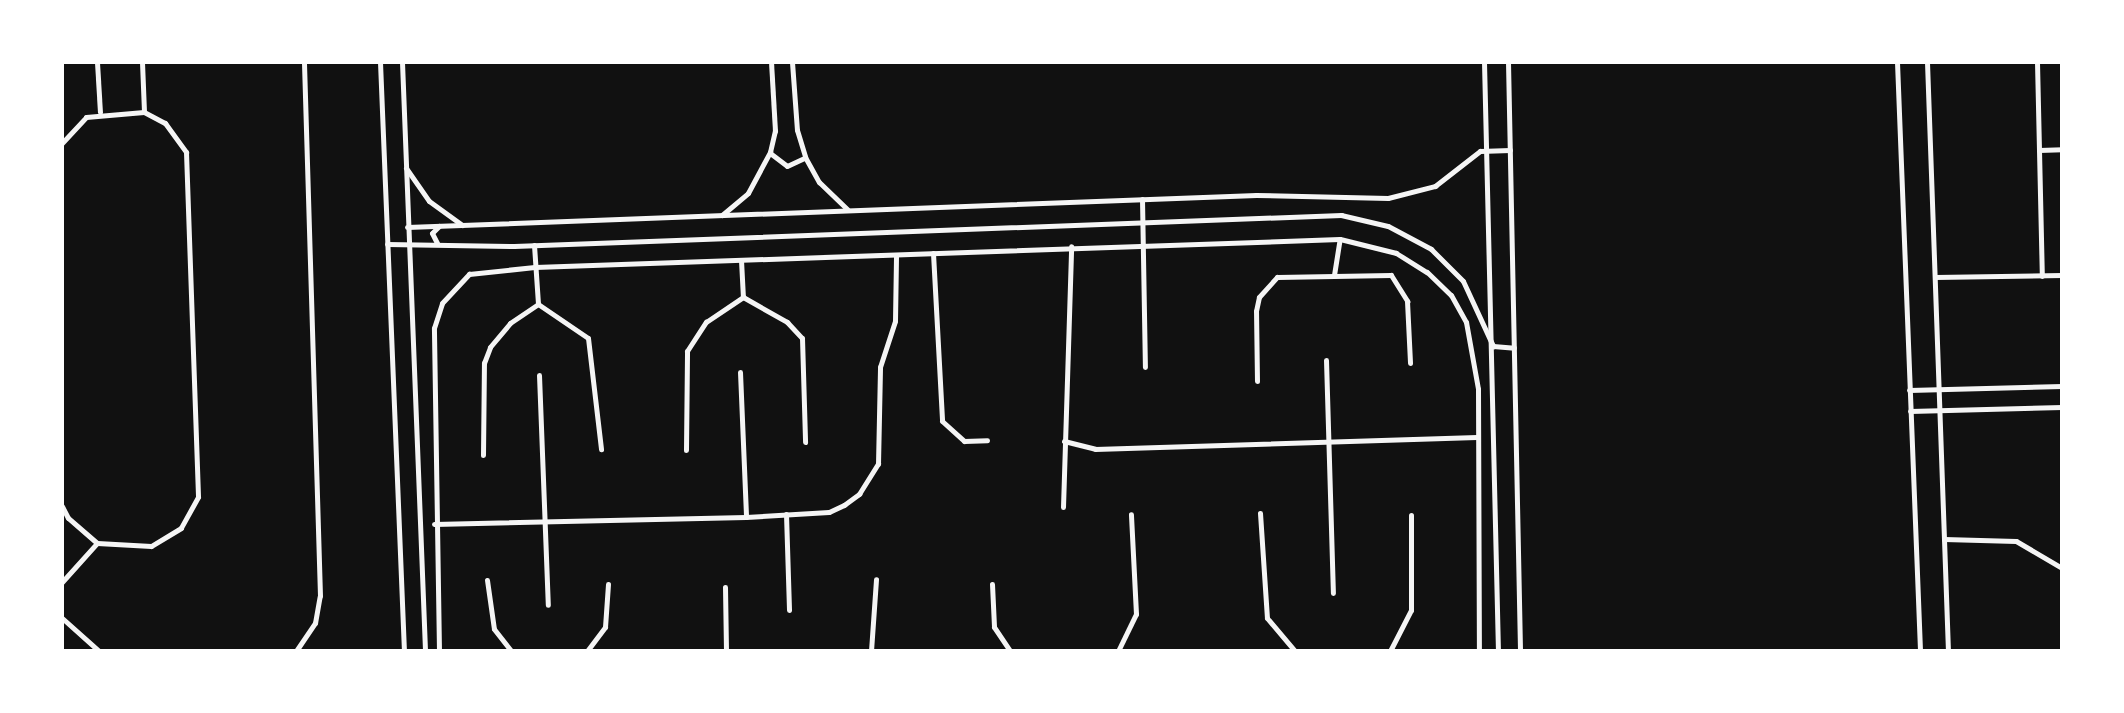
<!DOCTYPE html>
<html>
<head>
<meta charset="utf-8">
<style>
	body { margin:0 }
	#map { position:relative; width:2124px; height:713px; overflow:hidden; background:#111; font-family:"IBM Plex Sans",sans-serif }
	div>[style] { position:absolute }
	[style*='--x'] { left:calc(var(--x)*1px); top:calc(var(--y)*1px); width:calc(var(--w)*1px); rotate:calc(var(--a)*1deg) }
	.minor>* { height:5px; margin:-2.5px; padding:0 2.5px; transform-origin:2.5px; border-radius:2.5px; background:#f5f5f5 }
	span { translate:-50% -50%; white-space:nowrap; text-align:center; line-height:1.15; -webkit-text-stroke:8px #fff; paint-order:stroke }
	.frame { position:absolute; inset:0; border:64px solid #fff; pointer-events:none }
</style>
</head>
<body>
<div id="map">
	<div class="minor">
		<div style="--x:97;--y:62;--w:50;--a:86.6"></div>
		<div style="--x:142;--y:62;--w:50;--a:87.7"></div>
		<div style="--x:380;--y:62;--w:589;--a:87.67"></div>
		<div style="--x:402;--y:62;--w:589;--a:87.76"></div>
		<div style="--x:792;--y:62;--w:68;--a:85.8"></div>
		<div style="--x:797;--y:130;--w:28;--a:73"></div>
		<div style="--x:805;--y:157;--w:29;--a:61"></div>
		<div style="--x:819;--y:182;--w:40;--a:44"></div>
		<div style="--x:1484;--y:62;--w:589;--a:88.64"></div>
		<div style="--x:1508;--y:62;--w:589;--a:88.83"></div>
		<div style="--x:1897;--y:62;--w:589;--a:87.76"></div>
		<div style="--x:1927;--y:62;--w:589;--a:87.96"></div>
		<div style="--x:2037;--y:62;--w:214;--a:88.7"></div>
		<div style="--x:62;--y:143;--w:35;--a:-47"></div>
		<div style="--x:86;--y:117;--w:58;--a:-4.9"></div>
		<div style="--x:144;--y:112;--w:24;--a:28"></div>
		<div style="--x:165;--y:123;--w:36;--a:54"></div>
		<div style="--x:186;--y:152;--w:345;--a:88"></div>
		<div style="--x:198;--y:497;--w:35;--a:119"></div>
		<div style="--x:181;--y:528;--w:35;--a:149"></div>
		<div style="--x:151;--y:546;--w:54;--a:-176.8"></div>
		<div style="--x:97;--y:543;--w:38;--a:-139"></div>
		<div style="--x:68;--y:518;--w:13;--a:-117"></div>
		<div style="--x:2039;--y:150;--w:23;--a:-2"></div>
		<div style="--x:770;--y:153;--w:21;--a:37"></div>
		<div style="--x:787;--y:166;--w:19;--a:-25"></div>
		<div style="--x:406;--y:168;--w:40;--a:55.1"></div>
		<div style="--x:429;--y:201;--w:41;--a:36"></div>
		<div style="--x:1142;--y:199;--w:168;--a:89"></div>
		<div style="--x:722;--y:215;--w:34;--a:-40"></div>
		<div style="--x:748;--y:193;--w:47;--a:-61.8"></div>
		<div style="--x:770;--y:152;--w:22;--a:-77"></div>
		<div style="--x:775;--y:131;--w:69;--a:-93.3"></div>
		<div style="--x:407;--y:227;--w:850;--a:-2.16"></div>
		<div style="--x:1256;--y:195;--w:132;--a:1.3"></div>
		<div style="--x:1388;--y:198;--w:49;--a:-14.3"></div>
		<div style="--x:1435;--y:186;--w:57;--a:-37.9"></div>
		<div style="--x:1480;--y:151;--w:30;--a:-2"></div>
		<div style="--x:437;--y:243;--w:11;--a:-117"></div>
		<div style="--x:432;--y:233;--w:10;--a:-45"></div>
		<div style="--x:387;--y:244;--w:127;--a:0.9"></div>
		<div style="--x:514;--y:246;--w:828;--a:-2.15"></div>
		<div style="--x:1341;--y:215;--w:48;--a:13.2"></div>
		<div style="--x:1388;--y:226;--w:49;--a:28.1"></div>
		<div style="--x:1431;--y:249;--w:45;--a:45"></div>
		<div style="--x:1463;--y:281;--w:72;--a:65.2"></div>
		<div style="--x:1493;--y:346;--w:21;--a:5"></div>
		<div style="--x:534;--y:245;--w:59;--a:86.1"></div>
		<div style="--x:933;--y:253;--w:168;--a:86.9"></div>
		<div style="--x:942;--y:421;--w:30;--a:42"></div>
		<div style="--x:964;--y:441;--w:23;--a:-2"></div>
		<div style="--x:741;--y:260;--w:37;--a:87"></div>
		<div style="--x:1334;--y:275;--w:36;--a:-81"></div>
		<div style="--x:1935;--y:277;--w:127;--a:-0.9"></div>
		<div style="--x:1326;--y:360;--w:233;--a:88.3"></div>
		<div style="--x:740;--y:372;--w:145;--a:87.6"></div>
		<div style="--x:539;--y:375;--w:230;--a:87.8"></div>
		<div style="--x:1257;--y:381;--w:70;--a:-90.8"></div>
		<div style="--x:1256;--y:311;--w:14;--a:-78"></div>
		<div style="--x:1259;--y:297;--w:27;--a:-48"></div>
		<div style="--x:1277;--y:277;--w:114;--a:-1"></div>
		<div style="--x:1391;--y:275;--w:31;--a:58"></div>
		<div style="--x:1407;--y:301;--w:62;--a:87.2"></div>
		<div style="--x:1909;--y:390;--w:153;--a:-1.5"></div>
		<div style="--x:1910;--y:411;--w:152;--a:-1.5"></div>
		<div style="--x:1064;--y:441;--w:32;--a:14"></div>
		<div style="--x:1095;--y:449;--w:382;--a:-1.8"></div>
		<div style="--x:686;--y:450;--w:99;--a:-89.4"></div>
		<div style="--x:687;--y:351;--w:35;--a:-57"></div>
		<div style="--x:706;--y:322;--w:45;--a:-34"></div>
		<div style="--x:743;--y:297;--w:51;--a:29.6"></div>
		<div style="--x:787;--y:322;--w:22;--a:47"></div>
		<div style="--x:802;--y:338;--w:104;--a:88.3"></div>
		<div style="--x:483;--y:455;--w:92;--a:-89.4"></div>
		<div style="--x:484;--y:363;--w:17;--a:-69"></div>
		<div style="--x:490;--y:347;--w:31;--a:-50"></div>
		<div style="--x:510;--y:323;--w:34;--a:-34"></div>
		<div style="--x:538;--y:304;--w:60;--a:34.2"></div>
		<div style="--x:588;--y:338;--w:112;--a:83.3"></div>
		<div style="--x:1063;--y:507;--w:261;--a:-88.2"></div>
		<div style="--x:1260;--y:513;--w:105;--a:86.2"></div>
		<div style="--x:1267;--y:618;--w:43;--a:49.7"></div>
		<div style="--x:786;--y:514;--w:96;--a:88.2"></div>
		<div style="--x:434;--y:524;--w:312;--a:-1.3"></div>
		<div style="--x:746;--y:517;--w:83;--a:-3.4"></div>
		<div style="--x:829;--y:512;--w:17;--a:-25"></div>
		<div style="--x:844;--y:505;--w:19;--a:-36"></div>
		<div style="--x:859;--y:494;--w:36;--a:-58"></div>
		<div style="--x:878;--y:464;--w:97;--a:-88.8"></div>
		<div style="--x:880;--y:367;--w:48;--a:-71.9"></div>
		<div style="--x:895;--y:321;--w:66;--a:-89.1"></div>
		<div style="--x:1944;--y:539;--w:72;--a:1.6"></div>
		<div style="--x:2016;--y:541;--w:53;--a:30.4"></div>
		<div style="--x:487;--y:580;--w:49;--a:81.9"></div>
		<div style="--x:494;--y:629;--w:28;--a:52"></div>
		<div style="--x:62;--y:582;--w:52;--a:-48.1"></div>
		<div style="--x:992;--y:584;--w:43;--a:87.3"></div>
		<div style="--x:994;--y:627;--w:29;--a:56"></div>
		<div style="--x:725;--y:587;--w:64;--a:89.1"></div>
		<div style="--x:62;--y:618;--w:50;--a:41.7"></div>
		<div style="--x:296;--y:651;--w:34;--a:-56"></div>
		<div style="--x:315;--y:623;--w:27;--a:-80"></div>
		<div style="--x:320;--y:596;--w:534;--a:-91.72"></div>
		<div style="--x:439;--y:651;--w:323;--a:-90.9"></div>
		<div style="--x:434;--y:328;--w:26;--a:-72"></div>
		<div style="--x:442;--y:303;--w:40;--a:-47"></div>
		<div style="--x:469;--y:274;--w:66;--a:-6.1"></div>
		<div style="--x:535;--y:267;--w:805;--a:-1.99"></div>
		<div style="--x:1340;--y:239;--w:58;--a:14"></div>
		<div style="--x:1396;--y:253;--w:36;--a:32"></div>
		<div style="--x:1427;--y:272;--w:33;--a:44"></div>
		<div style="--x:1451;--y:295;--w:31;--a:61"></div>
		<div style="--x:1466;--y:322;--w:68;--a:79.8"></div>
		<div style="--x:1478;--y:389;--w:262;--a:89.8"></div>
		<div style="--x:587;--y:651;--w:30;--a:-53"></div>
		<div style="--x:605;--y:627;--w:43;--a:-86"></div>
		<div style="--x:871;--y:651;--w:72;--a:-86"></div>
		<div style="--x:1118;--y:651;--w:41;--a:-64.1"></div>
		<div style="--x:1136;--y:614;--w:100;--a:-92.9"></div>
		<div style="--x:1390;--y:651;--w:46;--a:-62.9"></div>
		<div style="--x:1411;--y:610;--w:95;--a:-90"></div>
	</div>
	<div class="frame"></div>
</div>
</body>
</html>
